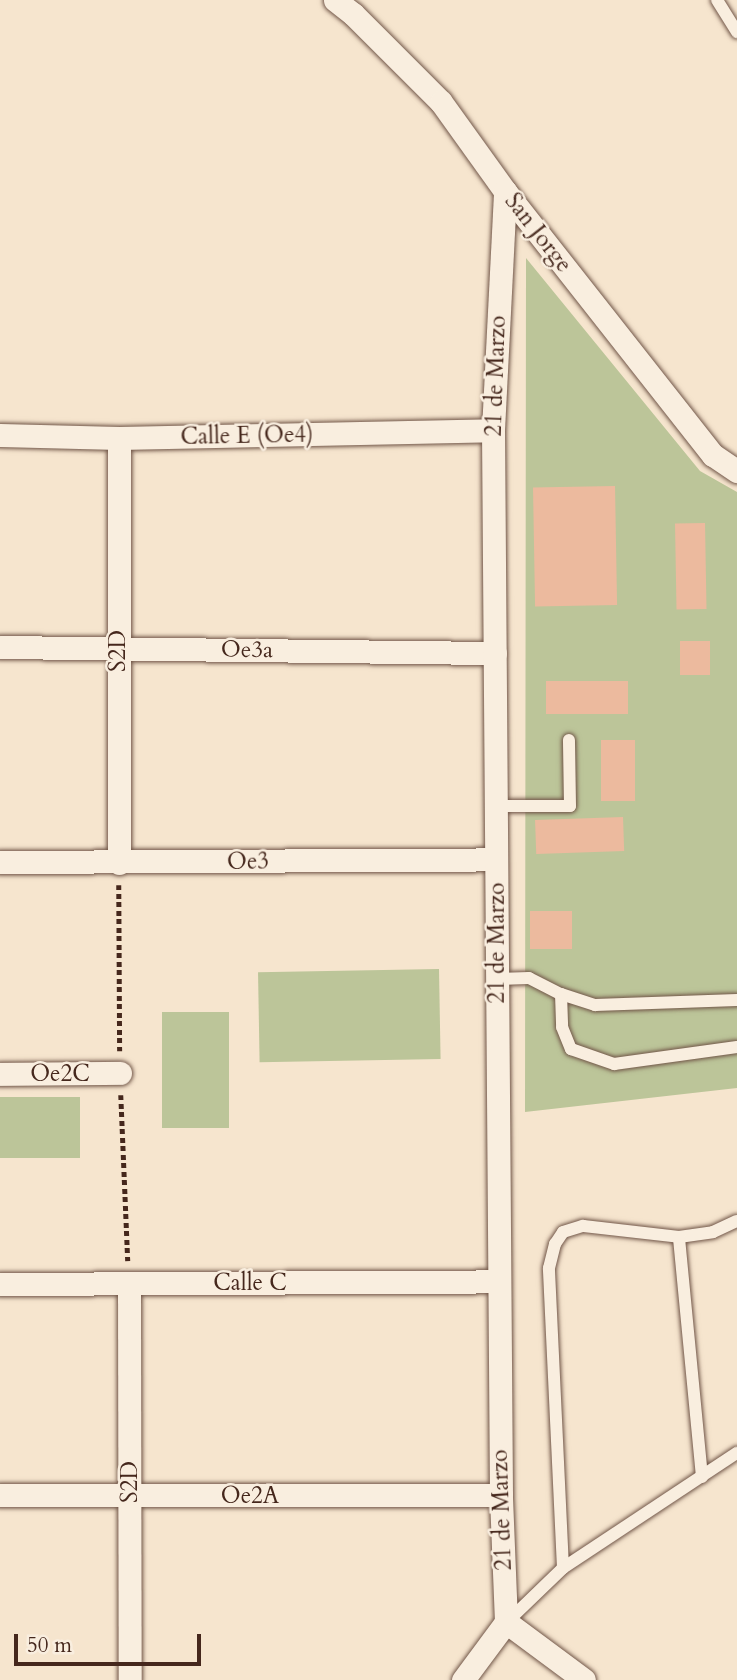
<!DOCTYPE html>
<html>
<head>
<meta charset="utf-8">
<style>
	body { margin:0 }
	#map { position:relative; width:737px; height:1680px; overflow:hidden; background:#f6e5ce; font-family:Cardo,serif }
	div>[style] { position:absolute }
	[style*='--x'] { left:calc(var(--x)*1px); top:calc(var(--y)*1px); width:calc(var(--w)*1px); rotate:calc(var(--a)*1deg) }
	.green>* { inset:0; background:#bcc599; transform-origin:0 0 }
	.building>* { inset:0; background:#ecba9e; transform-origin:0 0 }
	.path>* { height:4.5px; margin-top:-2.25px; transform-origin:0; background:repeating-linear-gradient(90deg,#45271c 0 5px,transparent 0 8.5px) }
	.roads { filter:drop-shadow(0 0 2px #715648) drop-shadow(0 0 2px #715648) }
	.lane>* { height:12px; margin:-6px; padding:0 6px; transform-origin:6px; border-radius:6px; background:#f9eedf }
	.street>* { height:23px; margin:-11.5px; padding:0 11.5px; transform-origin:11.5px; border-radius:11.5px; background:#f9eedf }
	span { translate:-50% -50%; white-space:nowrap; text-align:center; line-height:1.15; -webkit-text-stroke:5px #f9eedf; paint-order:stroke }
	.street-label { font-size:23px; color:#45271c }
	.scale { position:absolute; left:14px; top:1634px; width:187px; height:32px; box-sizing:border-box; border:4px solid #45271c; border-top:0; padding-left:9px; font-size:21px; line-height:24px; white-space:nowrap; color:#45271c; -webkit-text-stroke:5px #f9eedf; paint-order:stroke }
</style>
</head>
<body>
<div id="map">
	<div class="green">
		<div style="clip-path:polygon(526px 258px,700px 471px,737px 492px,737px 1088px,525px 1112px)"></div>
		<div style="left:439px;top:969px;width:90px;height:181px;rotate:89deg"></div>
		<div style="left:229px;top:1012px;width:116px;height:67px;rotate:90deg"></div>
		<div style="left:0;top:1097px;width:80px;height:61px"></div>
	</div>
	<div class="building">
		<div style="left:615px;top:486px;width:119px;height:82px;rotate:89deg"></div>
		<div style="left:705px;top:523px;width:86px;height:30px;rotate:89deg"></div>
		<div style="left:710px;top:641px;width:34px;height:30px;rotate:90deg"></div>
		<div style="left:628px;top:681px;width:33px;height:82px;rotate:90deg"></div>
		<div style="left:601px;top:740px;width:34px;height:61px"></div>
		<div style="left:623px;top:817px;width:34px;height:88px;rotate:88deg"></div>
		<div style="left:572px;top:911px;width:38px;height:42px;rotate:90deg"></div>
	</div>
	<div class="path">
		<div style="--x:119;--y:885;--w:166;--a:89.7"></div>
		<div style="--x:121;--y:1095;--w:166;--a:87.6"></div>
	</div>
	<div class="roads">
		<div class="lane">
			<div style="--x:717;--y:0;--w:38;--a:58"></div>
			<div style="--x:496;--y:806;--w:74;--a:0"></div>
			<div style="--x:570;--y:806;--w:66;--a:-90.9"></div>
			<div style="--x:497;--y:979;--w:32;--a:-2"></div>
			<div style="--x:529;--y:978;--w:36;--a:27"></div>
			<div style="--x:561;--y:994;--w:36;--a:18"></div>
			<div style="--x:595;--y:1005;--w:142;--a:-2"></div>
			<div style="--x:561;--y:994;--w:33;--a:88"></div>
			<div style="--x:562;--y:1027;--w:24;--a:68"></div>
			<div style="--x:571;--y:1049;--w:46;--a:19.2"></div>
			<div style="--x:614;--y:1064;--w:124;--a:-7.9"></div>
			<div style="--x:702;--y:1477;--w:241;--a:-95.5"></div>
			<div style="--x:679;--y:1237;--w:34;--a:-8"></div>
			<div style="--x:713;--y:1232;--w:26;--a:-25"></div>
			<div style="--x:563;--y:1568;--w:300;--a:-92.7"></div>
			<div style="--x:549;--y:1268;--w:25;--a:-76"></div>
			<div style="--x:555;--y:1244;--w:14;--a:-56"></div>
			<div style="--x:563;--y:1232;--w:21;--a:-17"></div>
			<div style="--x:583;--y:1226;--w:97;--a:6.5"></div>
			<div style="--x:507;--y:1622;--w:78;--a:-44"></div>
			<div style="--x:563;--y:1568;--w:209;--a:-33.5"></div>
		</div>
		<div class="street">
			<div style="--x:335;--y:0;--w:23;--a:38"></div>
			<div style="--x:353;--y:14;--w:124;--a:45"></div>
			<div style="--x:441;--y:102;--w:110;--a:54.3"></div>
			<div style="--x:505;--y:191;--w:336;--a:51.8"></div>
			<div style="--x:713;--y:455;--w:29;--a:34"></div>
			<div style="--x:0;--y:435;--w:119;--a:1.4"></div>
			<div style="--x:119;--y:438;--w:374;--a:-1.2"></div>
			<div style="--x:119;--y:438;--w:425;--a:90"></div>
			<div style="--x:0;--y:647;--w:495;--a:0.7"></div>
			<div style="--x:0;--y:862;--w:496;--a:-0.3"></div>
			<div style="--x:0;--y:1074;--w:120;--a:-0.5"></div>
			<div style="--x:129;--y:1283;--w:397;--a:89.9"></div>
			<div style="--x:0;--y:1284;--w:499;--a:-0.3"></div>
			<div style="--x:0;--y:1495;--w:501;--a:0"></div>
			<div style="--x:506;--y:1622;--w:97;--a:36.6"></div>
			<div style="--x:463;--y:1680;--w:72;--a:-53.4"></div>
			<div style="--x:506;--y:1622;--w:127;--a:-92.3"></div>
			<div style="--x:501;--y:1495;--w:1065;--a:-90.43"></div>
			<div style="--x:493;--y:430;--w:239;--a:-87.1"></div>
		</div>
	</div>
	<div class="street-label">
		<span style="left:538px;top:233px;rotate:52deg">San Jorge</span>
		<span style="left:496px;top:376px;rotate:-88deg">21 de Marzo</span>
		<span style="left:247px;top:436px;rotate:-1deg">Calle E (Oe4)</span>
		<span style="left:247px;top:650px;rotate:1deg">Oe3a</span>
		<span style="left:118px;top:651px;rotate:-90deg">S2D</span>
		<span style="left:248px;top:862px;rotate:-1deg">Oe3</span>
		<span style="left:497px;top:943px;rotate:-90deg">21 de Marzo</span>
		<span style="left:60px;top:1074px">Oe2C</span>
		<span style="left:250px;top:1283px">Calle C</span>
		<span style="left:130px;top:1482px;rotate:-90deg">S2D</span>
		<span style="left:250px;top:1496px">Oe2A</span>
		<span style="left:502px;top:1510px;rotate:-92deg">21 de Marzo</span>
	</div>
	<div class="scale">50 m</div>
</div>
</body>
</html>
